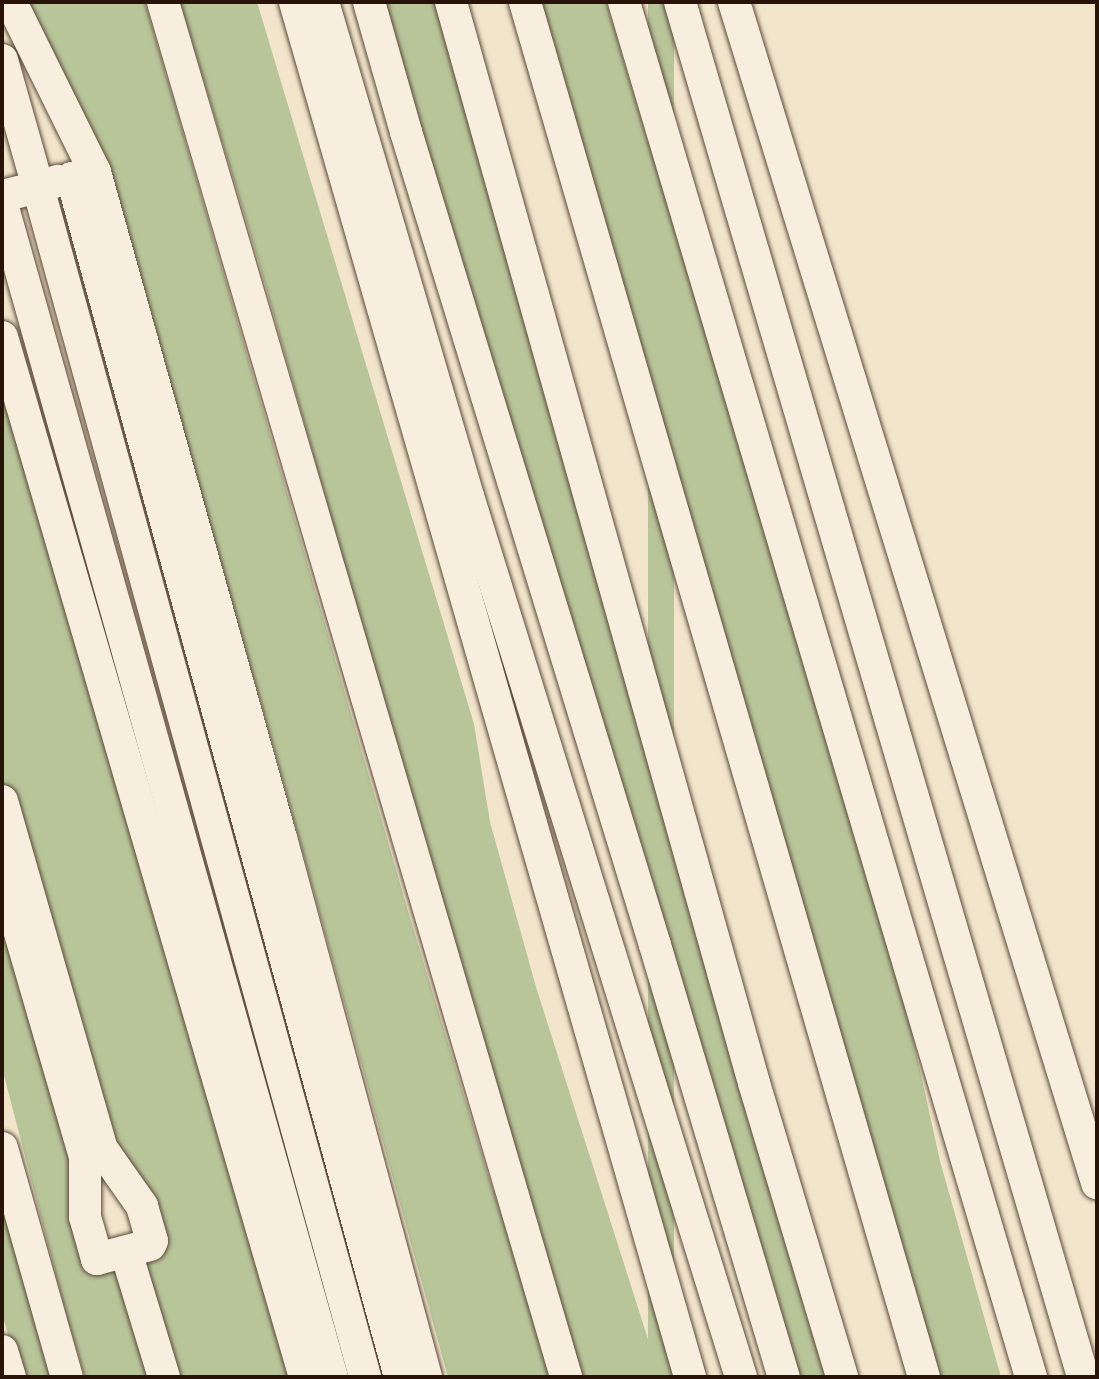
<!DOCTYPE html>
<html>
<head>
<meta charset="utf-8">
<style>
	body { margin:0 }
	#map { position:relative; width:1099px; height:1379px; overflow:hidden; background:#f2e5cb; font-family:"IM FELL Great Primer",serif }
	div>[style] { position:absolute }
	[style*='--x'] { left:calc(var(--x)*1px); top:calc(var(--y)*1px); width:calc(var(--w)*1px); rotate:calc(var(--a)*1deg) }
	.green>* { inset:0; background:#b8c599; transform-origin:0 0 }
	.roads { filter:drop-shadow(0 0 2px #5b483a) drop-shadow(0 0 2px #5b483a) }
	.minor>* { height:32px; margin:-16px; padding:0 16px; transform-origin:16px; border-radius:16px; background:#f7eedd }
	span { translate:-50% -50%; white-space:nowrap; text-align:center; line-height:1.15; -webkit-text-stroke:5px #f7eedd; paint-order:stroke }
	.frame { position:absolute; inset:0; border:4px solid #291309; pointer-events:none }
</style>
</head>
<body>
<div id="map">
	<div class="green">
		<div style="clip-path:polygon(23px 2px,145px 2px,408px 911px,488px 1175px,555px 1377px,448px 1377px,277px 759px,109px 176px)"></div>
		<div style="clip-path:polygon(180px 2px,257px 2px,474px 724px,490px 822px,536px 987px,660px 1377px,574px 1377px,260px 266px)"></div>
		<div style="clip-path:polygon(376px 2px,448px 2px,838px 1377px,789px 1377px)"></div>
		<div style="clip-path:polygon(530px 2px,606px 2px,903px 993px,940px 1161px,1001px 1377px,933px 1377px)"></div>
		<div style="left:648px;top:2px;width:26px;height:1433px"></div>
		<div style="clip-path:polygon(2px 353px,297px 1377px,85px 1377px,67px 1317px,2px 1068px,2px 890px,51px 1062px,95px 1265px,156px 1245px,103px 1137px,2px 784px)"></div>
		<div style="clip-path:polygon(2px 1166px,65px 1377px,21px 1377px,2px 1314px)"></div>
	</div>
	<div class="roads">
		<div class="minor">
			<div style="--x:11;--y:2;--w:190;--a:63.7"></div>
			<div style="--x:95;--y:172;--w:691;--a:74.4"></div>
			<div style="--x:281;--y:838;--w:558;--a:74.94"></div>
			<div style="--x:163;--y:2;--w:1433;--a:73.66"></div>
			<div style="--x:295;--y:2;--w:1431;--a:73.97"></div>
			<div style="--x:323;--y:2;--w:515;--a:73.64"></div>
			<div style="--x:468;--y:496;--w:922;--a:72.78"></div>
			<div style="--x:369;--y:2;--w:135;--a:74.1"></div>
			<div style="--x:406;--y:132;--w:850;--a:72.97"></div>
			<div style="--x:655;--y:945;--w:451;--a:73.4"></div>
			<div style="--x:451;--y:2;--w:1123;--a:74.34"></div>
			<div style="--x:754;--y:1083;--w:307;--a:73.3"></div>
			<div style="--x:525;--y:2;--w:1432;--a:73.82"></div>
			<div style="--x:624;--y:2;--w:1434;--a:73.51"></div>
			<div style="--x:680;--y:2;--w:1433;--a:73.66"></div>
			<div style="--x:734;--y:2;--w:1236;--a:72.91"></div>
			<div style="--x:2;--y:60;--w:132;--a:74.2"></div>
			<div style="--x:38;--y:187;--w:21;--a:-17"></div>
			<div style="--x:95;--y:172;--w:24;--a:165"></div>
			<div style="--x:72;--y:178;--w:1243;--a:74.7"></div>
			<div style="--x:2;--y:196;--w:37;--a:-14"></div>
			<div style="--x:38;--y:187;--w:1234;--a:74.63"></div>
			<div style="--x:2;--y:204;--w:1219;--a:74.29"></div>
			<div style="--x:2;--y:337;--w:1083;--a:73.76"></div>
			<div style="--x:2;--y:801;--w:362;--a:74"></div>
			<div style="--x:102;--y:1149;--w:70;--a:54.9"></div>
			<div style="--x:142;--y:1206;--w:36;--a:74"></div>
			<div style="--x:152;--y:1241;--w:4;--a:117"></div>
			<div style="--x:150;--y:1245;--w:55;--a:165.2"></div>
			<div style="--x:97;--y:1259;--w:44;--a:-105.9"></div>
			<div style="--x:85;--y:1217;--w:60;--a:-90"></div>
			<div style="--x:85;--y:1157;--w:297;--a:-106.2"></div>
			<div style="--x:2;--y:1148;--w:238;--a:74.2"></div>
			<div style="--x:126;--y:1252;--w:131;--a:73.1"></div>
			<div style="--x:2;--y:1351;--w:27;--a:73"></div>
		</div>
	</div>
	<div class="frame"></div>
</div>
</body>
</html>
